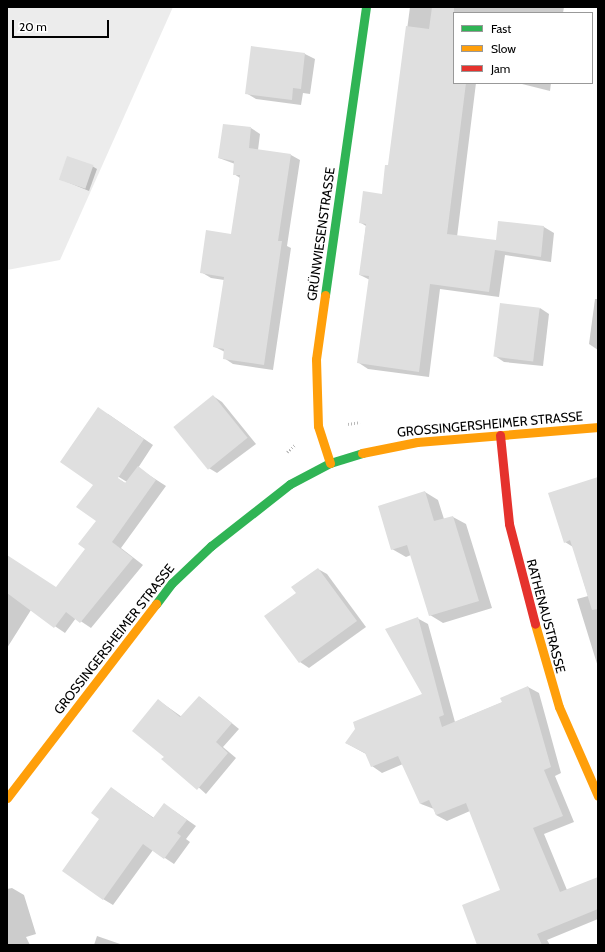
<!DOCTYPE html>
<html>
<head>
<meta charset="utf-8">
<style>
	body { margin:0 }
	#map { position:relative; width:605px; height:952px; overflow:hidden; background:#fff; font-family:Cabin,sans-serif }
	div>[style] { position:absolute }
	[style*='--x'] { left:calc(var(--x)*1px); top:calc(var(--y)*1px); width:calc(var(--w)*1px); rotate:calc(var(--a)*1deg) }
	.green>* { inset:0; background:#ececec }
	.shadow>* { inset:0; background:#0003 }
	.building>* { inset:0; background:#dfdfdf; transform-origin:0 0 }
	.path>* { height:2.5px; margin-top:-1.25px; transform-origin:0; background:repeating-linear-gradient(90deg,#b9b9b9 0 1px,transparent 0 3px) }
	.fast>* { height:9px; margin:-4.5px; padding:0 4.5px; transform-origin:4.5px; border-radius:4.5px; background:#30b455 }
	.slow>* { height:9px; margin:-4.5px; padding:0 4.5px; transform-origin:4.5px; border-radius:4.5px; background:#ff9f0a }
	.jam>* { height:9px; margin:-4.5px; padding:0 4.5px; transform-origin:4.5px; border-radius:4.5px; background:#e5322d }
	span { translate:-50% -50%; white-space:nowrap; text-align:center; line-height:1.15; -webkit-text-stroke:3px #fff; paint-order:stroke }
	.street-label { font-size:13px; color:#000 }
	.frame { position:absolute; inset:0; border:8px solid #000; pointer-events:none }
	.legend { position:absolute; left:453px; top:12px; width:140px; height:72px; box-sizing:border-box; background:#fff; border:1px solid #999; margin:0; padding:5px 7px; list-style:none; font-size:12px; color:#000 }
	.legend li { display:flex; align-items:center; gap:8px; height:20px }
	.legend b { width:20px; border:1px solid #999 }
	.scale { position:absolute; left:12px; top:20px; width:97px; height:18px; box-sizing:border-box; border:2px solid #000; border-top:0; padding-left:5px; font-size:12px; line-height:14px; white-space:nowrap; color:#000; -webkit-text-stroke:3px #fff; paint-order:stroke }
</style>
</head>
<body>
<div id="map">
	<div class="green">
		<div style="clip-path:polygon(7px 7px,173px 7px,60px 260px,7px 270px)"></div>
	</div>
	<div class="shadow">
		<div style="clip-path:polygon(410px 7px,564px 7px,563px 13px,454px 13px,454px 83px,476px 83px,457px 237px,497px 242px,499px 222px,544px 227px,554px 233px,551px 262px,505px 255px,499px 297px,440px 289px,429px 377px,368px 369px,359px 363px,370px 280px,360px 275px,366px 226px,361px 223px,383px 196px,389px 166px)"></div>
		<div style="clip-path:polygon(252px 47px,305px 54px,315px 59px,310px 94px,303px 93px,301px 105px,256px 99px,246px 93px)"></div>
		<div style="clip-path:polygon(518px 83px,551px 83px,550px 91px)"></div>
		<div style="clip-path:polygon(251px 128px,260px 134px,258px 150px,291px 155px,300px 160px,287px 246px,291px 248px,273px 370px,233px 364px,224px 358px,225px 352px,215px 347px,224px 280px,211px 278px,201px 272px,232px 235px,240px 178px,234px 174px,235px 164px,219px 158px)"></div>
		<div style="clip-path:polygon(92px 166px,97px 169px,89px 191px,60px 179px)"></div>
		<div style="clip-path:polygon(595px 299px,598px 299px,598px 350px,589px 344px)"></div>
		<div style="clip-path:polygon(540px 308px,549px 314px,543px 366px,504px 362px,495px 356px)"></div>
		<div style="clip-path:polygon(213px 396px,222px 402px,256px 444px,217px 473px,207px 467px)"></div>
		<div style="clip-path:polygon(evenodd,108px 414px,153px 445px,138px 468px,166px 486px,121px 548px,143px 565px,91px 628px,76px 618px,65px 633px,31px 610px,7px 648px,7px 556px,56px 588px,86px 549px,98px 521px,94px 485px,108px 414px,114px 474px,127px 482px,127px 484px,113px 476px,114px 474px)"></div>
		<div style="clip-path:polygon(598px 478px,598px 667px,577px 599px,588px 596px,573px 547px,565px 542px)"></div>
		<div style="clip-path:polygon(425px 492px,438px 500px,444px 519px,453px 517px,466px 524px,492px 608px,443px 623px,430px 615px,411px 555px,406px 557px,392px 549px)"></div>
		<div style="clip-path:polygon(318px 569px,327px 574px,366px 627px,309px 668px,300px 662px,297px 594px)"></div>
		<div style="clip-path:polygon(417px 618px,428px 624px,455px 722px,503px 702px,528px 687px,539px 693px,561px 773px,555px 776px,574px 822px,544px 834px,567px 890px,598px 883px,598px 919px,547px 940px,550px 945px,479px 945px,502px 890px,470px 811px,447px 821px,436px 815px,434px 809px,421px 804px,403px 764px,382px 773px,372px 766px,366px 754px,346px 743px,423px 694px)"></div>
		<div style="clip-path:polygon(200px 697px,239px 729px,223px 747px,236px 758px,206px 794px,165px 757px,158px 700px,182px 717px)"></div>
		<div style="clip-path:polygon(111px 788px,154px 818px,173px 810px,196px 826px,186px 839px,190px 842px,174px 864px,153px 850px,113px 905px,103px 899px,100px 818px)"></div>
		<div style="clip-path:polygon(12px 888px,24px 895px,36px 934px,26px 937px,30px 945px,7px 945px,7px 889px)"></div>
		<div style="clip-path:polygon(97px 936px,123px 945px,94px 945px)"></div>
	</div>
	<div class="building">
		<div style="clip-path:polygon(432px 7px,454px 7px,454px 83px,466px 83px,447px 234px,496px 240px,498px 221px,544px 226px,541px 257px,495px 250px,489px 292px,430px 284px,419px 372px,357px 363px,369px 276px,359px 275px,366px 224px,359px 223px,363px 191px,382px 194px,385px 165px,388px 165px,406px 26px,429px 29px)"></div>
		<div style="clip-path:polygon(251px 46px,305px 53px,301px 89px,293px 88px,292px 100px,245px 94px)"></div>
		<div style="clip-path:polygon(223px 124px,251px 127px,249px 148px,291px 154px,278px 241px,282px 241px,264px 365px,223px 359px,224px 349px,213px 347px,224px 277px,200px 273px,206px 230px,231px 234px,240px 175px,233px 175px,234px 161px,218px 158px)"></div>
		<div style="left:67px;top:156px;width:28px;height:25px;rotate:19deg"></div>
		<div style="left:500px;top:303px;width:40px;height:54px;rotate:7deg"></div>
		<div style="left:213px;top:395px;width:55px;height:51px;rotate:51deg"></div>
		<div style="clip-path:polygon(98px 407px,144px 439px,118px 478px,125px 483px,138px 466px,156px 480px,112px 542px,133px 558px,80px 623px,66px 612px,54px 628px,7px 593px,7px 555px,56px 587px,85px 549px,78px 544px,96px 521px,76px 507px,93px 485px,60px 462px)"></div>
		<div style="clip-path:polygon(598px 477px,598px 609px,592px 610px,570px 540px,564px 543px,548px 493px)"></div>
		<div style="clip-path:polygon(425px 491px,434px 521px,453px 516px,479px 601px,429px 616px,407px 545px,391px 550px,378px 506px)"></div>
		<div style="clip-path:polygon(318px 568px,357px 621px,299px 663px,264px 616px,296px 593px,291px 587px)"></div>
		<div style="clip-path:polygon(418px 617px,444px 715px,439px 717px,442px 727px,502px 702px,500px 698px,528px 686px,551px 767px,544px 770px,563px 816px,533px 828px,560px 892px,598px 877px,598px 909px,537px 934px,542px 945px,477px 945px,462px 905px,500px 890px,466px 803px,436px 815px,429px 800px,420px 804px,398px 756px,371px 767px,365px 753px,345px 743px,355px 729px,353px 722px,422px 694px,385px 629px)"></div>
		<div style="clip-path:polygon(199px 696px,232px 723px,216px 742px,228px 753px,197px 790px,161px 759px,164px 757px,132px 731px,158px 699px,180px 717px)"></div>
		<div style="clip-path:polygon(111px 787px,153px 818px,164px 803px,187px 820px,177px 833px,181px 836px,164px 859px,143px 844px,103px 900px,62px 871px,99px 819px,91px 813px)"></div>
	</div>
	<div class="path">
		<div style="--x:348;--y:424;--w:12;--a:-9"></div>
		<div style="--x:287;--y:452;--w:11;--a:-41"></div>
	</div>
	<div class="fast">
		<div style="--x:325;--y:295;--w:291;--a:-81.9"></div>
		<div style="--x:156;--y:604;--w:26;--a:-53"></div>
		<div style="--x:172;--y:583;--w:54;--a:-43.5"></div>
		<div style="--x:211;--y:546;--w:100;--a:-38.1"></div>
		<div style="--x:290;--y:484;--w:45;--a:-27.7"></div>
		<div style="--x:330;--y:463;--w:34;--a:-17"></div>
	</div>
	<div class="slow">
		<div style="--x:325;--y:295;--w:65;--a:98"></div>
		<div style="--x:316;--y:359;--w:67;--a:88.3"></div>
		<div style="--x:318;--y:426;--w:39;--a:72"></div>
		<div style="--x:362;--y:453;--w:56;--a:-11.3"></div>
		<div style="--x:417;--y:442;--w:182;--a:-4.7"></div>
		<div style="--x:535;--y:624;--w:86;--a:73.9"></div>
		<div style="--x:559;--y:707;--w:97;--a:66.3"></div>
		<div style="--x:7;--y:798;--w:245;--a:-52.5"></div>
	</div>
	<div class="jam">
		<div style="--x:500;--y:435;--w:89;--a:84.2"></div>
		<div style="--x:509;--y:524;--w:103;--a:75.4"></div>
	</div>
	<div class="street-label">
		<span style="left:321px;top:234px;rotate:-82deg">GRÜNWIESENSTRASSE</span>
		<span style="left:490px;top:424px;rotate:-5deg">GROSSINGERSHEIMER STRASSE</span>
		<span style="left:546px;top:616px;rotate:75deg">RATHENAUSTRASSE</span>
		<span style="left:114px;top:639px;rotate:-52deg">GROSSINGERSHEIMER STRASSE</span>
	</div>
	<div class="frame"></div>
	<ul class="legend">
	<li><b style="height:5px;background:#30b455"></b>Fast</li>
	<li><b style="height:5px;background:#ff9f0a"></b>Slow</li>
	<li><b style="height:5px;background:#e5322d"></b>Jam</li>
	</ul>
	<div class="scale">20 m</div>
</div>
</body>
</html>
